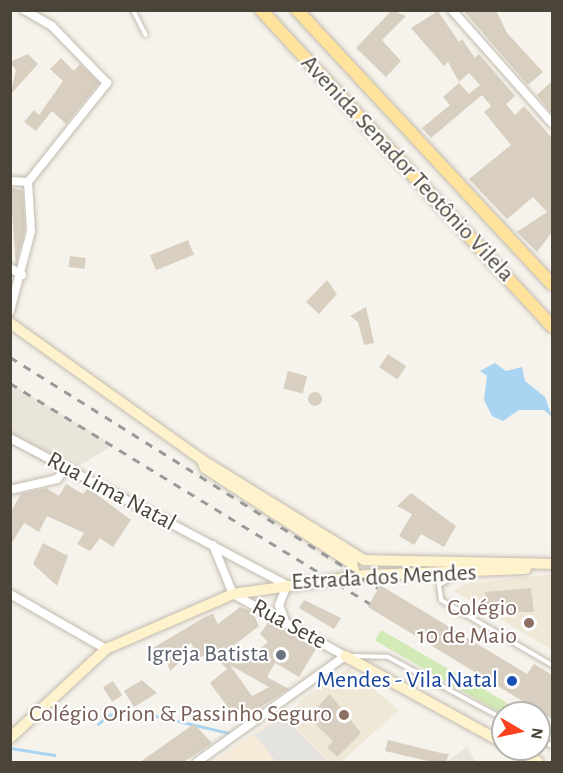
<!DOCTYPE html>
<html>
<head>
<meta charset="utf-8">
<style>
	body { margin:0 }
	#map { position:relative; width:563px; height:773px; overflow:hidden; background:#f6f3ec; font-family:"Alegreya Sans",sans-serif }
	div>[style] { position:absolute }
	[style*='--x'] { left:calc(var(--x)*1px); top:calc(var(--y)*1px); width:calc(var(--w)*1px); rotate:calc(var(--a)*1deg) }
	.residential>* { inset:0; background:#eae5da }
	.commercial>* { inset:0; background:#f7ead8 }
	.education>* { inset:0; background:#efe8d6 }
	.green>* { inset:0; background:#d2eab5; transform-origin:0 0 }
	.parking>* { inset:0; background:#e5e3e0 }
	.water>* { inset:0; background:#a9d4f2 }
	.stream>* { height:3px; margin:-1.5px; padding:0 1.5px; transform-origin:1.5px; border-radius:1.5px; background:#a9d4f2 }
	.building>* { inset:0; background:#d8cfc1; transform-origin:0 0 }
	.round { border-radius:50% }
	.roads { filter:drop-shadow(0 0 2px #c2bbae) drop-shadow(0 0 2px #c2bbae) }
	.lane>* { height:4px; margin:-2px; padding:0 2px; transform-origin:2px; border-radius:2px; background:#fff }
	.street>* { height:8px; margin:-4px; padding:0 4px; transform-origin:4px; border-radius:4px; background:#fff }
	.secondary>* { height:10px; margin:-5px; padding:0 5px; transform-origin:5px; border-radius:5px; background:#fff3cd }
	.primary>* { height:12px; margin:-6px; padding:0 6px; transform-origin:6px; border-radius:6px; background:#ffe39c }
	.rail>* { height:3px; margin-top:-1.5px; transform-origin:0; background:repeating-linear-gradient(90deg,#9a9a9a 0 8px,transparent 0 16px) }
	.dots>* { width:16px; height:16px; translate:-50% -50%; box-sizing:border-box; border:3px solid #fff; border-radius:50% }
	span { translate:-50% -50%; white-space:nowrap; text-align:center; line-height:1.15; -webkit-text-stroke:4.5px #fff; paint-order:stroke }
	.street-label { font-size:24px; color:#4b4439 }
	.education-label { font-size:24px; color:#785e54 }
	.right { translate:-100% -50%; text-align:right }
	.worship-label { font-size:24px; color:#5b616d }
	.transit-label { font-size:24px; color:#164399 }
	.frame { position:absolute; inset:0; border:12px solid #4b4439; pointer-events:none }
	.north { position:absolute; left:491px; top:701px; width:60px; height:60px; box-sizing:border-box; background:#fff; border:2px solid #b7b4b0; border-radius:50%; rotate:99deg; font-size:16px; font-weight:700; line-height:24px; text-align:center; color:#4b4439 }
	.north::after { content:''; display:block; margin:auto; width:21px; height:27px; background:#fc3f1d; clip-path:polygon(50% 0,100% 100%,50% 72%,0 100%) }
</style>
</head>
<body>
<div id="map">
	<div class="residential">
		<div style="clip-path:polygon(11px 384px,113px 445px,64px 475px,11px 443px)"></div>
		<div style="clip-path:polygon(467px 747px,476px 762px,446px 762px)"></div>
	</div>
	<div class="commercial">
		<div style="clip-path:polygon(283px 713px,330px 762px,213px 762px)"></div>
	</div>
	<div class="education">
		<div style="clip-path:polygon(552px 574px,552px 650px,454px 591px,464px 584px)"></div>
		<div style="clip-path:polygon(348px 668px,399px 710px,341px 762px,330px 762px,290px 720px,301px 700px)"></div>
	</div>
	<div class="green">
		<div style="left:381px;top:630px;width:145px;height:12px;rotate:30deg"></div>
	</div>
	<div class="parking">
		<div style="clip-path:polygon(283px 716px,328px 762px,276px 762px,255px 735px)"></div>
	</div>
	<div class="water">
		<div style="clip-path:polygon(495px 363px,506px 371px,522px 367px,525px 381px,545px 397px,552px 417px,544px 410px,519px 410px,503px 421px,492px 416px,484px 400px,487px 376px,480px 371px)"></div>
	</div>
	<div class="stream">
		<div style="--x:98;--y:724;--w:13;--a:-42"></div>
		<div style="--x:108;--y:715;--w:27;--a:-8"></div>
		<div style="--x:135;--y:711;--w:97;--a:13.2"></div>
		<div style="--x:10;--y:748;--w:45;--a:9"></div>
	</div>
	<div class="building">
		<div style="clip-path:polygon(392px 10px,406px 16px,382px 40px,401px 61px,386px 77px,356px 48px)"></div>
		<div style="clip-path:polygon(463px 10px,496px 10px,507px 33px,543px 72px,528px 85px)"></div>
		<div style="clip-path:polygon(438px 11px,459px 42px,462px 39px,475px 58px,479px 54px,515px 96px,506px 104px,515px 115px,524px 106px,552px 138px,552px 232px,537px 252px,517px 232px,547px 212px,533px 197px,507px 219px,469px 179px,511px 145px,484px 112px,491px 106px,482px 95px,431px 138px,422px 128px,450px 105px,443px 97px,459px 83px,469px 94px,480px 85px,469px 73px,459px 82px,448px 62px,444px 66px,411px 28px)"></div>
		<div style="clip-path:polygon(28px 54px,38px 64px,10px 95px,16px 70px,10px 62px)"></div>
		<div style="clip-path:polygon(61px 58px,74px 71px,80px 64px,99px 83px,66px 124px,52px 111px,36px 131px,24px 122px,34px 110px,39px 115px,63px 81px,50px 69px)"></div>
		<div style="clip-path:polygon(552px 81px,552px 114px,537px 95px)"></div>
		<div style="clip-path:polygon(10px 187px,23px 191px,25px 230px,16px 265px)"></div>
		<div style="left:188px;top:240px;width:16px;height:41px;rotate:68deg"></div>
		<div style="left:70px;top:256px;width:16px;height:11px;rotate:7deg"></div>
		<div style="clip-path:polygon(327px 280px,337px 294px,319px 314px,306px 302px)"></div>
		<div style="clip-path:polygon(366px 307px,374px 343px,364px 345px,358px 322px,350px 316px)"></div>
		<div style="left:388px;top:354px;width:22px;height:16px;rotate:34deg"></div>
		<div style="left:288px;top:371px;width:20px;height:18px;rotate:15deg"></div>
		<div class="round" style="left:308px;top:392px;width:14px;height:14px"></div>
		<div style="clip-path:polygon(66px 484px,83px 494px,88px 488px,131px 520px,113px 547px,100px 538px,90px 551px,77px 544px,84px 533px,47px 516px,39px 532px,24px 523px,10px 546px,10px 513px,21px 494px,46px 488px,59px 496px)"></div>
		<div style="clip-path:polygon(411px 493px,456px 526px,444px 547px,421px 534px,414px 545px,399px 536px,412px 514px,397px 506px)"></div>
		<div style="clip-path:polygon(43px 543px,68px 556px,57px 586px,33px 564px)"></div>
		<div style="clip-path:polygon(380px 585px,527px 674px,534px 664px,552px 675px,552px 719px,368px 607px)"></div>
		<div style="clip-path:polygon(531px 588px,534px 612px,487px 612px,485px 592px)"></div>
		<div style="clip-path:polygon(304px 600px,341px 618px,334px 629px,299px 608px)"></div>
		<div style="clip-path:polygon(evenodd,240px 607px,252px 611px,259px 626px,223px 654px,224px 657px,240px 663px,250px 657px,268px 642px,260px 634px,269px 621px,316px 649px,299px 677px,275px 663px,267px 677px,289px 689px,238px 721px,210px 683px,227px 669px,210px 652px,199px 658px,191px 643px,176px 652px,180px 662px,170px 671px,165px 654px,160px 658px,153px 648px,205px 617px,213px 614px,218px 624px,240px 607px,230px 665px,269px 687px,252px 696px,230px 665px)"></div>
		<div style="clip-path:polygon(142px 680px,157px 693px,134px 707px,124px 691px)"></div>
		<div style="left:113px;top:681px;width:17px;height:12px;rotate:57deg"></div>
		<div style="clip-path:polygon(330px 694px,361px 733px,337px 757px,327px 747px,333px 741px,308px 717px)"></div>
		<div style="clip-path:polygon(194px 724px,212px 743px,184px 762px,140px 762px)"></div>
		<div style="clip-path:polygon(388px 740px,441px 753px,449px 754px,446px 762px,432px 762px,385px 751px)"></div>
	</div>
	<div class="roads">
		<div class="lane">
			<div style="--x:133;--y:10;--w:28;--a:63"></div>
			<div style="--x:455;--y:576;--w:18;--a:151"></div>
			<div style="--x:439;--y:585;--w:15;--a:82"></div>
			<div style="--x:441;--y:600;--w:129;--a:30.4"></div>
			<div style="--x:349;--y:656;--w:39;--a:1"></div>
			<div style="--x:388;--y:657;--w:131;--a:28.3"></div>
			<div style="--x:539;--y:738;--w:15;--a:32"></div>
		</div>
		<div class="street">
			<div style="--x:452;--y:10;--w:151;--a:48.5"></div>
			<div style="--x:10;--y:181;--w:18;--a:3"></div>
			<div style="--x:28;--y:182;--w:127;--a:-51.4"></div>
			<div style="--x:107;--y:83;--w:79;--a:-134"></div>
			<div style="--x:52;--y:26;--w:32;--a:-150"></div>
			<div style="--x:10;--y:268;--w:14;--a:30"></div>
			<div style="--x:10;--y:311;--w:83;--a:-75.3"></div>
			<div style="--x:31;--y:231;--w:49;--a:-93.5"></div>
			<div style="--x:10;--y:438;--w:309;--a:28"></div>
			<div style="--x:10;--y:490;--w:48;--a:-13.2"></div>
			<div style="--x:57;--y:479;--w:13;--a:-51"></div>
			<div style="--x:10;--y:594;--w:111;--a:29.8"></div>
			<div style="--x:285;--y:621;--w:17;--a:-111"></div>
			<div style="--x:279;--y:605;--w:22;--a:-68"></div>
			<div style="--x:197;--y:762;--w:182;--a:-35.6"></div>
			<div style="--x:345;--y:656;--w:128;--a:-151"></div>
			<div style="--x:233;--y:594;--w:53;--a:-112.2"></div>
		</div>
		<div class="secondary">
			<div style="--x:10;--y:323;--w:236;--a:35.5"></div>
			<div style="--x:202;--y:460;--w:190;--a:31.7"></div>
			<div style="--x:364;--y:560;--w:188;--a:1.2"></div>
			<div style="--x:202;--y:460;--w:9;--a:69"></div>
			<div style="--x:205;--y:468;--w:176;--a:33.1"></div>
			<div style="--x:352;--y:564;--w:13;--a:72"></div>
			<div style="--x:345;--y:656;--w:180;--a:28.8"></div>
			<div style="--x:10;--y:738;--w:131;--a:-42.8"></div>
			<div style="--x:106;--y:649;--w:138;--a:-23.4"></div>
			<div style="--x:233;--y:594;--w:135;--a:-8.1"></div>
			<div style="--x:367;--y:575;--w:159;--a:-2.2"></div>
			<div style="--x:513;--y:749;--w:28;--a:27"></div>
		</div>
		<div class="primary">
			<div style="--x:261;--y:10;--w:430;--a:47.4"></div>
			<div style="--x:297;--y:10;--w:374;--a:47.1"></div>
		</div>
	</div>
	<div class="rail">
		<div style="--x:10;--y:357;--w:434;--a:32.1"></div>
		<div style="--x:10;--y:383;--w:422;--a:31.5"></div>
	</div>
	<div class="dots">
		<div style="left:529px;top:623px;background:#8d6e63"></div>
		<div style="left:281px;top:655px;background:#6b7280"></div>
		<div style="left:512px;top:681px;background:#1a4fb4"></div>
		<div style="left:344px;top:715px;background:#8d6e63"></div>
	</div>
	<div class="street-label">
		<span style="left:407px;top:169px;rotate:47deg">Avenida Senador Teotônio Vilela</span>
		<span style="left:111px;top:492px;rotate:28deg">Rua Lima Natal</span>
		<span style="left:384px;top:578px;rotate:-3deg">Estrada dos Mendes</span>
		<span style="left:289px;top:625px;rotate:28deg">Rua Sete</span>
	</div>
	<div class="education-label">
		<span class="right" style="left:517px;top:623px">Colégio<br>10 de Maio</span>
		<span class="right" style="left:332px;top:715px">Colégio Orion &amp; Passinho Seguro</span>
	</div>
	<div class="worship-label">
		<span class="right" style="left:269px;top:655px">Igreja Batista</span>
	</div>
	<div class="transit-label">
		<span class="right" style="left:498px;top:681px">Mendes - Vila Natal</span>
	</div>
	<div class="frame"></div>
	<div class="north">N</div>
</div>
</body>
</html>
